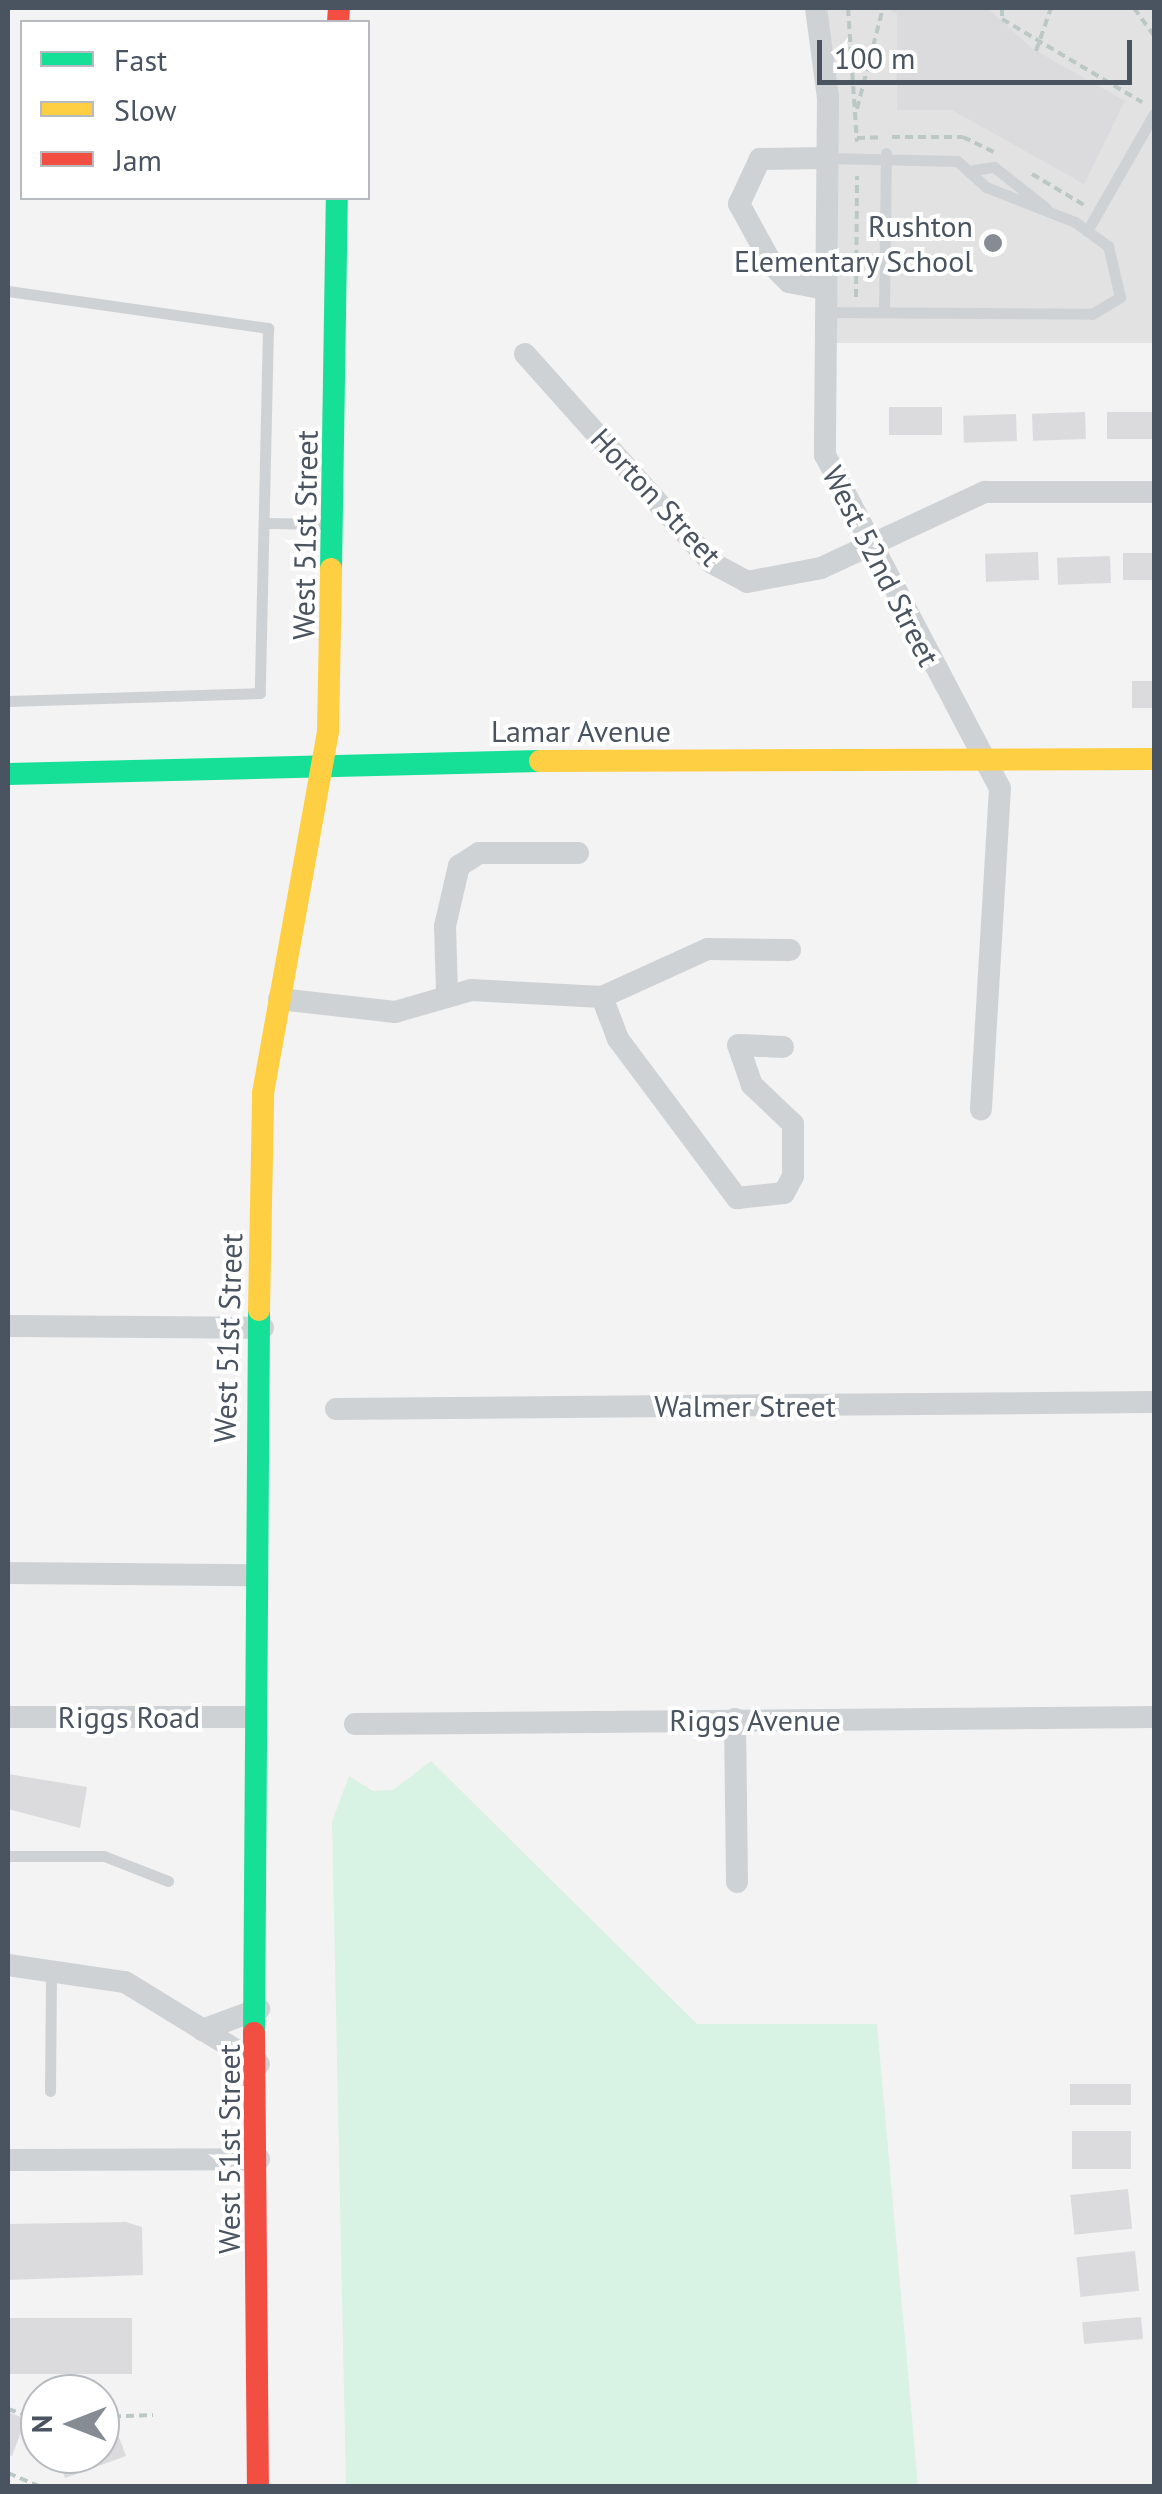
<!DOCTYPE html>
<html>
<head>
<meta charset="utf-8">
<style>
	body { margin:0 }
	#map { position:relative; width:1162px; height:2494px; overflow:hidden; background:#f4f3f3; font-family:"PT Sans",sans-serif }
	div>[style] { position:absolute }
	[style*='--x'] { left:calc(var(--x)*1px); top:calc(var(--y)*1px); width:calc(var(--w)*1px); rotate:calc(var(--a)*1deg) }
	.education>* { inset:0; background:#e2e2e3; transform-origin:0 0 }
	.green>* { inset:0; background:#d8f2e4 }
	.building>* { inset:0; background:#dbdbdd; transform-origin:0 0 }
	.path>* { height:4px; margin-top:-2px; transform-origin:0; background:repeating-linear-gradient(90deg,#bcc8c5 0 8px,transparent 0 13px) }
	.lane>* { height:11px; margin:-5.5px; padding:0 5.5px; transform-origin:5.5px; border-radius:5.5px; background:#cfd2d4 }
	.street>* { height:22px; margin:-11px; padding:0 11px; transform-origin:11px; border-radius:11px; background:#cfd2d4 }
	.fast>* { height:22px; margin:-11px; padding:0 11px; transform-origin:11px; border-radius:11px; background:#16e098 }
	.slow>* { height:22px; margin:-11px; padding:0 11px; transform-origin:11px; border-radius:11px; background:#ffcf43 }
	.jam>* { height:22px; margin:-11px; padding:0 11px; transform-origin:11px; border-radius:11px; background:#f24e42 }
	.dots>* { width:28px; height:28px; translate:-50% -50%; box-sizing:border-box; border:5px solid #fff; border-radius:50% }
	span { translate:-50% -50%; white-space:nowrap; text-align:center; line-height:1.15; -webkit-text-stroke:8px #fff; paint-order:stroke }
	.poi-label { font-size:30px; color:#4a5461 }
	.right { translate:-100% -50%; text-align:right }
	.street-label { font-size:30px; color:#4a5461 }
	.frame { position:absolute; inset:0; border:10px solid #4a5461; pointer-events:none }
	.legend { position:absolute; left:20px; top:20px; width:350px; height:180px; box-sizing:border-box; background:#fff; border:2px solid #b7bbc0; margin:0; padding:12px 18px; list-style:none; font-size:30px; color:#4a5461 }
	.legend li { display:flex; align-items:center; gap:20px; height:50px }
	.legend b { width:50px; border:2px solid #b7bbc0 }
	.north { position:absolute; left:20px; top:2374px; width:100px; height:100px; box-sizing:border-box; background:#fff; border:2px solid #b7bbc0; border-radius:50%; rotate:270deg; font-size:28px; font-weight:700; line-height:40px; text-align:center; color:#4a5461 }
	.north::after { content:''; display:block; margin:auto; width:35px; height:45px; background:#868c94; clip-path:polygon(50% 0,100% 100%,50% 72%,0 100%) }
	.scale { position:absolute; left:817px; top:40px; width:315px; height:45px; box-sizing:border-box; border:5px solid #4a5461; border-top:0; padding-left:12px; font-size:30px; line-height:35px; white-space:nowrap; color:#4a5461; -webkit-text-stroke:8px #fff; paint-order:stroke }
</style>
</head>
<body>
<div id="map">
	<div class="education">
		<div style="left:822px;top:8px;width:332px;height:335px"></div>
	</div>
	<div class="green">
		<div style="clip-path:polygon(431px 1761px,697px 2024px,877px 2024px,918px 2486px,346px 2486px,332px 1822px,349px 1776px,373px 1791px,393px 1790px)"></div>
	</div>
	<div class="building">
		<div style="clip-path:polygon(887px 8px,987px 8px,1033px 49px,1125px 101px,1084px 184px,952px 110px,897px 110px,897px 14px)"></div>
		<div style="left:889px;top:407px;width:53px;height:28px"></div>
		<div style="left:1085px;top:412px;width:27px;height:53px;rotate:88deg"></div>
		<div style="left:1154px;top:412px;width:27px;height:47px;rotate:90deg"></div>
		<div style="left:1016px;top:414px;width:27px;height:53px;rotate:88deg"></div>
		<div style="left:1038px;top:552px;width:28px;height:53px;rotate:88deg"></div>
		<div style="left:1123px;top:553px;width:31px;height:27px"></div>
		<div style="left:1110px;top:556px;width:27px;height:53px;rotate:88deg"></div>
		<div style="left:1154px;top:681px;width:27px;height:22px;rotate:90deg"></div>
		<div style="clip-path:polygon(8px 1774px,87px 1787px,80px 1828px,8px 1809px)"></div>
		<div style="left:1070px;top:2084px;width:61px;height:21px"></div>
		<div style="left:1072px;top:2131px;width:59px;height:38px"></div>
		<div style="left:1128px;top:2189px;width:40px;height:58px;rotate:84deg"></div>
		<div style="clip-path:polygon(126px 2222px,142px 2227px,143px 2275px,8px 2280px,8px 2224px)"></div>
		<div style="left:1135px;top:2251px;width:40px;height:59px;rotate:84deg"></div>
		<div style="left:1141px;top:2317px;width:22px;height:59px;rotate:85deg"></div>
		<div style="left:8px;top:2318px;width:124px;height:56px"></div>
		<div style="clip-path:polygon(8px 2412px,26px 2419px,12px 2456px,8px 2455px)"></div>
		<div style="clip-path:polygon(113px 2421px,126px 2456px,65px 2478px,56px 2454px,100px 2454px,100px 2425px)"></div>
	</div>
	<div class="path">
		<div style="--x:848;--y:8;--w:134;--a:86.2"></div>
		<div style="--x:1002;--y:8;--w:11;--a:90"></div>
		<div style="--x:1002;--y:19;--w:163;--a:30.7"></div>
		<div style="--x:1134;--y:8;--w:34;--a:54"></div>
		<div style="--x:1036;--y:51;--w:46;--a:-70.8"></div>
		<div style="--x:857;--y:109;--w:104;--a:-75.6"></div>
		<div style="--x:892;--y:137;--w:71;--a:0"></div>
		<div style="--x:963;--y:137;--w:34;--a:26"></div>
		<div style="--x:857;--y:138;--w:25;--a:-2"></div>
		<div style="--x:1032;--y:174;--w:61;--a:30.8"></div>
		<div style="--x:856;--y:297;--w:121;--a:-89.5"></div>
		<div style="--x:8;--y:2409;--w:34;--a:19"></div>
		<div style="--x:100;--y:2417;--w:53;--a:-2.2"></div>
		<div style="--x:8;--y:2473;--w:33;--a:23"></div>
	</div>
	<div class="lane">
		<div style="--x:974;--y:170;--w:20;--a:-9"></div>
		<div style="--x:994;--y:167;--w:66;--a:38.3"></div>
		<div style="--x:1087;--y:231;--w:135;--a:-60.2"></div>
		<div style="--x:8;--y:291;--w:263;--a:8.1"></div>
		<div style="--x:268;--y:328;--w:365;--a:91.3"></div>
		<div style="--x:260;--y:693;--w:252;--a:178.2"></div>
		<div style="--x:825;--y:312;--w:267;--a:0.4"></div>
		<div style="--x:1092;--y:314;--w:33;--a:-31"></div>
		<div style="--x:1120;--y:297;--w:52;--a:-103.2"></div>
		<div style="--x:1108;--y:246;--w:41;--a:-144"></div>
		<div style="--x:1075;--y:222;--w:96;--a:-158.5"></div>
		<div style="--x:986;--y:187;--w:39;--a:-138"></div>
		<div style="--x:957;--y:161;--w:130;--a:-178.7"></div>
		<div style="--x:884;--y:312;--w:159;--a:-89.3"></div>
		<div style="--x:267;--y:523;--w:61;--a:0.9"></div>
		<div style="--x:8;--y:1856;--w:96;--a:0"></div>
		<div style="--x:104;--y:1856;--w:69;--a:21.3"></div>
		<div style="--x:50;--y:2091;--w:118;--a:-89.5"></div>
	</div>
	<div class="street">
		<div style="--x:816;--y:8;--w:91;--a:82.4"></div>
		<div style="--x:828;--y:98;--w:357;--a:90.5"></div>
		<div style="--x:825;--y:455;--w:376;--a:62.3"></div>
		<div style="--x:1000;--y:788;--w:322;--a:93.4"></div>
		<div style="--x:825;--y:289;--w:37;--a:-169"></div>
		<div style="--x:789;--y:282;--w:23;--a:-135"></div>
		<div style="--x:773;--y:266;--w:71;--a:-118.7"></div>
		<div style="--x:739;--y:204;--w:50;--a:-65"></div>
		<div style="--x:760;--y:159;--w:67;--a:-0.9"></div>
		<div style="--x:525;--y:354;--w:280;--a:48.2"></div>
		<div style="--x:712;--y:563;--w:40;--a:28"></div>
		<div style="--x:747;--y:582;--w:75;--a:-10.7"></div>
		<div style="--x:821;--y:568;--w:181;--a:-24.9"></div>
		<div style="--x:985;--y:492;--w:169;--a:0"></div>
		<div style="--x:447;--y:993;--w:67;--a:-91.7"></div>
		<div style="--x:445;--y:926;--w:62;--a:-76.9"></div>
		<div style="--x:459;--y:866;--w:24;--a:-33"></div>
		<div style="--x:479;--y:853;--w:99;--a:0"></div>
		<div style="--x:602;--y:997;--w:45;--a:69.1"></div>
		<div style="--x:618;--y:1039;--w:199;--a:53.2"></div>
		<div style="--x:737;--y:1198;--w:47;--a:-6.1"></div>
		<div style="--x:784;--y:1193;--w:19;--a:-62"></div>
		<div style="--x:793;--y:1176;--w:52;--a:-90"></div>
		<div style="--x:793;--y:1124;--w:57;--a:-136.4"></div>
		<div style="--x:752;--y:1085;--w:42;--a:-109.3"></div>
		<div style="--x:738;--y:1045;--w:45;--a:2.5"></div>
		<div style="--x:279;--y:999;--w:117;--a:6.4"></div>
		<div style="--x:395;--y:1012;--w:79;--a:-16.1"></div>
		<div style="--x:471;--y:990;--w:131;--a:3.1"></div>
		<div style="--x:602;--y:997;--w:116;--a:-24.4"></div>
		<div style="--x:708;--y:949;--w:82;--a:0.7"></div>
		<div style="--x:8;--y:1326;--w:255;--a:0.4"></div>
		<div style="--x:336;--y:1409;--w:818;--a:-0.49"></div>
		<div style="--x:8;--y:1573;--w:244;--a:0.5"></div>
		<div style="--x:8;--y:1717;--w:243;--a:0"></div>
		<div style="--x:735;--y:1719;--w:163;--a:89.3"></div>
		<div style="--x:355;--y:1724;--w:799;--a:-0.5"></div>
		<div style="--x:8;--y:1965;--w:118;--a:8.3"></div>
		<div style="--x:125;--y:1982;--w:157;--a:31.5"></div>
		<div style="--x:202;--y:2030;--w:61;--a:-20.2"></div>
		<div style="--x:8;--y:2160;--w:251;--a:-0.2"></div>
	</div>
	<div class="fast">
		<div style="--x:331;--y:569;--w:371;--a:-89.1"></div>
		<div style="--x:8;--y:774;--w:532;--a:-1.4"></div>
		<div style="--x:254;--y:2033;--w:723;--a:-89.6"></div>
	</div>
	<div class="slow">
		<div style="--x:540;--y:761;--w:614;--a:-0.19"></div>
		<div style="--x:259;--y:1310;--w:217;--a:-88.9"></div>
		<div style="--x:263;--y:1093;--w:369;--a:-79.8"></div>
		<div style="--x:328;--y:730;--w:161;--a:-88.9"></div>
	</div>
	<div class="jam">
		<div style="--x:338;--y:22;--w:14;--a:-86"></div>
		<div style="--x:254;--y:2033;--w:453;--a:89.5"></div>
	</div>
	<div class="dots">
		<div style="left:993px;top:243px;background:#868c94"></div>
	</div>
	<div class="poi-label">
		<span class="right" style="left:973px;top:243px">Rushton<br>Elementary School</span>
	</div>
	<div class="street-label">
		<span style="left:656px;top:497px;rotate:47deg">Horton Street</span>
		<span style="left:305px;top:535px;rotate:-89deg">West 51st Street</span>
		<span style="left:881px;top:566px;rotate:63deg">West 52nd Street</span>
		<span style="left:581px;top:731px">Lamar Avenue</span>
		<span style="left:228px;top:1338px;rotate:-88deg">West 51st Street</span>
		<span style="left:745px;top:1406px">Walmer Street</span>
		<span style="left:129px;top:1717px">Riggs Road</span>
		<span style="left:755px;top:1720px">Riggs Avenue</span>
		<span style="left:229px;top:2149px;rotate:-90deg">West 51st Street</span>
	</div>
	<div class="frame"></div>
	<ul class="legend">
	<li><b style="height:12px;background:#16e098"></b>Fast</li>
	<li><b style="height:12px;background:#ffcf43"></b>Slow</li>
	<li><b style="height:12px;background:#f24e42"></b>Jam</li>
	</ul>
	<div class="north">N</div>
	<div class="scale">100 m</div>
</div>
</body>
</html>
